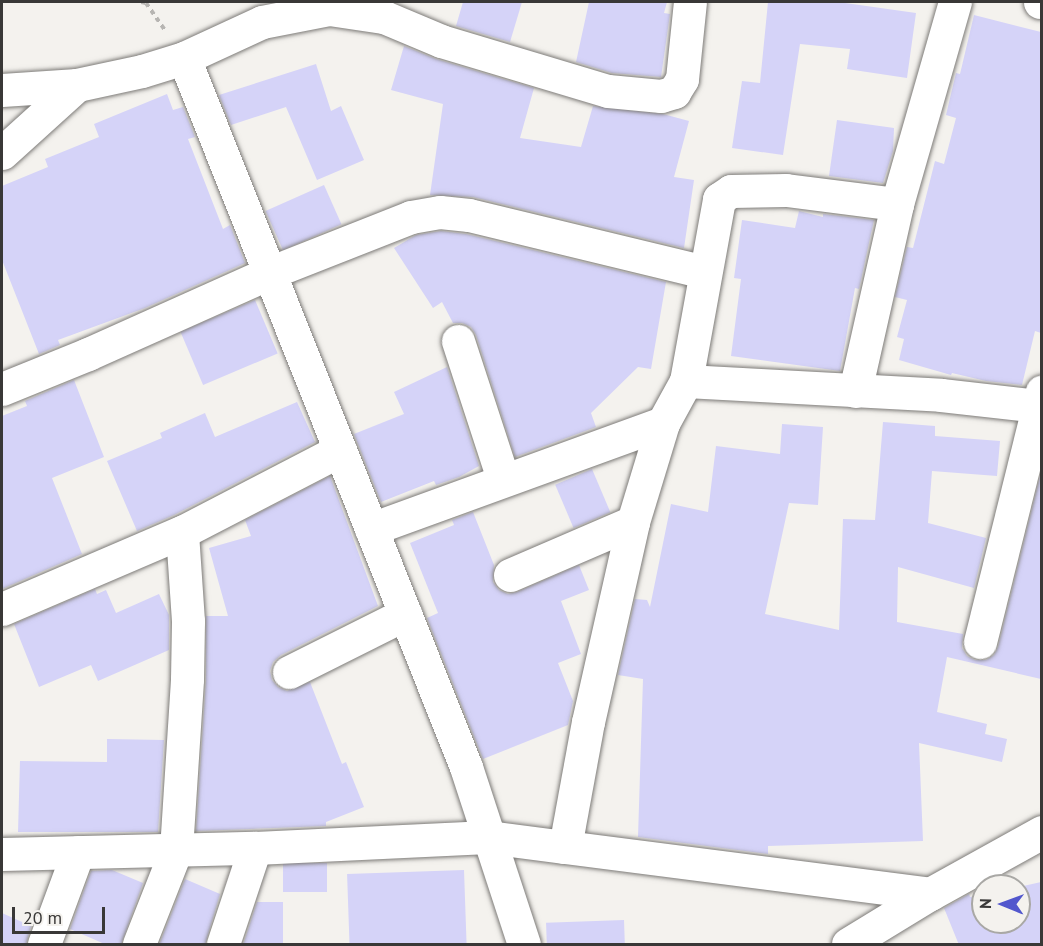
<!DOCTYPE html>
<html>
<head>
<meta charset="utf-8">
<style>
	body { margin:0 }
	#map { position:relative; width:1043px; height:946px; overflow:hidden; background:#f4f2ee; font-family:"PT Sans",sans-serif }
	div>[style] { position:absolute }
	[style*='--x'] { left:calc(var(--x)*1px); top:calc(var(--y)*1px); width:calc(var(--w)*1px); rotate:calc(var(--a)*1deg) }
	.building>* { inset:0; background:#d5d3f8; transform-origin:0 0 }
	.path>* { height:4px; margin-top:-2px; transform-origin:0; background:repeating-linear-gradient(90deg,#b7b5b2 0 4.5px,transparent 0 9px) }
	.roads { filter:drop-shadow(0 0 2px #7d7b78) drop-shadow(0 0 2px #7d7b78) }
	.minor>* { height:33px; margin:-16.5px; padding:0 16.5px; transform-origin:16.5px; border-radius:16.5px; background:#fff }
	span { translate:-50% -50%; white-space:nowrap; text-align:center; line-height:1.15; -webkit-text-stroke:5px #f4f2ee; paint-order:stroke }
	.frame { position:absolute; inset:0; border:3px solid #393837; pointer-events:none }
	.north { position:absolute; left:971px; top:874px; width:60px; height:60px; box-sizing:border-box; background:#f4f2ee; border:2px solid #a9a8a5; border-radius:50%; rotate:271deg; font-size:16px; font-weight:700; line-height:24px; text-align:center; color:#393837 }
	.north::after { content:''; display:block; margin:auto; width:21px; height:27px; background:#5257cd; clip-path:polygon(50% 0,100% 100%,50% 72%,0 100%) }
	.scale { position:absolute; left:12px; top:907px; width:93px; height:27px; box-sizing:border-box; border:3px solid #393837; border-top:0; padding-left:8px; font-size:18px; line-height:21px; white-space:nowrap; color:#393837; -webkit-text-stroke:4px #f4f2ee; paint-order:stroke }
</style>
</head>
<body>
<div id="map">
	<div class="building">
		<div style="clip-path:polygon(463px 2px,522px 2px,510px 42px,456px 26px)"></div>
		<div style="clip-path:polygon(589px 2px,667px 2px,664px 13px,670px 14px,661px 77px,612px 73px,576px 62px)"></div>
		<div style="clip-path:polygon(768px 2px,838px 2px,916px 13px,907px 78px,847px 69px,850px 49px,800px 44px,783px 155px,732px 148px,742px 81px,760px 83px)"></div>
		<div style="clip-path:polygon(974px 15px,1041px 32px,1041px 333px,1035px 331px,1022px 385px,986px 381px,952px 373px,951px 375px,899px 360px,904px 339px,897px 337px,907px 300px,895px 297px,907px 247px,913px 248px,935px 161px,944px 164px,956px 118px,946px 115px,956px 73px,960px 74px)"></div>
		<div style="clip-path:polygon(404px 46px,436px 59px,534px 88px,520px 138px,581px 147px,593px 106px,663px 114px,689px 121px,674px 177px,694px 180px,684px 248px,473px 197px,430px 195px,443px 104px,391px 90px)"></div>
		<div style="clip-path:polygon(316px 64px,331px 111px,341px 106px,364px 160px,317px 180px,286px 107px,231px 125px,219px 95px)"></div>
		<div style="clip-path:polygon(167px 94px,173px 110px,183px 107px,195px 137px,188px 139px,223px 229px,230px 225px,245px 263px,145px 308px,58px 340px,60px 345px,39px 354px,2px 260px,2px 186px,48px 167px,45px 159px,99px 137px,94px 124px)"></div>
		<div style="clip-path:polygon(837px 120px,894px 128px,893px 151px,883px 183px,829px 176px)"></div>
		<div style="left:324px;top:185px;width:43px;height:64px;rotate:66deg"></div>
		<div style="clip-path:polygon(799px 211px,823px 217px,823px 214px,874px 220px,859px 289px,855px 288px,840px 371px,731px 356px,741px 279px,734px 278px,742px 220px,795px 228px)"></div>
		<div style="clip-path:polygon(441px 231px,466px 234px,666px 282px,651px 369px,638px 367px,591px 413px,596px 427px,515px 457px,476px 335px,471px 327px,462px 323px,453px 323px,442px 302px,433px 308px,394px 248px,416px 235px)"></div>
		<div style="left:255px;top:300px;width:58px;height:81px;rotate:67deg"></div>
		<div style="clip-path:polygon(447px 367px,479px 466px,459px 477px,436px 485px,434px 481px,381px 502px,354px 434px,404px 414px,394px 392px)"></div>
		<div style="clip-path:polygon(74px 380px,104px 457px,52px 478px,82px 554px,2px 589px,2px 416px,27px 406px,25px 401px)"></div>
		<div style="clip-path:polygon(297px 402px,315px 442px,174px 515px,137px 531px,107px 461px,162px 438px,160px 433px,205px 413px,215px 437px)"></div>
		<div style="clip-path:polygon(883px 422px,935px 426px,935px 436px,1000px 441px,997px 476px,932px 471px,928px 523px,986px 538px,974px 588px,898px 567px,897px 622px,963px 634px,962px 648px,967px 656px,975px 660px,986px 660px,994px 655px,998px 647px,1041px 472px,1041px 679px,947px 657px,937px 712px,987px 724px,985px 734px,1007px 739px,1002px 762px,919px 743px,923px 841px,768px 846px,768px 854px,638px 837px,643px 679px,618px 675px,635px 599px,647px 600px,650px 607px,671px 504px,708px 512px,716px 446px,780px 454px,782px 424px,823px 427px,818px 505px,789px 503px,765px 614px,839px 630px,843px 519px,875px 520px)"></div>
		<div style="left:592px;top:469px;width:47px;height:40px;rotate:67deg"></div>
		<div style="clip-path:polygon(330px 476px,378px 606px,281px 655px,273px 662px,270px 671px,272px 680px,278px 687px,287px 691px,310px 682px,342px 764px,346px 762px,364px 807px,326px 822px,326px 826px,196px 831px,206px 680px,206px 616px,228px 616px,209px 548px,251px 536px,245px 520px)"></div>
		<div style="clip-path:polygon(473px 512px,494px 565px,493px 582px,499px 590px,508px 594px,517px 592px,579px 565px,589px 590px,561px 601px,581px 654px,558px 663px,573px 701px,568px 725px,483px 759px,427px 618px,438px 613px,410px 543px,454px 525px,452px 520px)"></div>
		<div style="clip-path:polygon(95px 589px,97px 594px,106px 590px,116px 613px,159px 594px,169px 615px,169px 650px,98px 681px,91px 665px,39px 687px,14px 624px)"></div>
		<div style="clip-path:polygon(107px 739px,164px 740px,158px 832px,18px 832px,20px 761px,107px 762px)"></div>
		<div style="left:327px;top:863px;width:29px;height:44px;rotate:90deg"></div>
		<div style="clip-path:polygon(112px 870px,143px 883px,121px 945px,107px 945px,70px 929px,91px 871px)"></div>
		<div style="left:464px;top:870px;width:75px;height:117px;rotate:88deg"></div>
		<div style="clip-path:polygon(185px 879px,220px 894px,205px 945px,159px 945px)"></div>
		<div style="clip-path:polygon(1041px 882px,1041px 945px,959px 945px,944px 908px,969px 894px,970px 897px,983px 894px,983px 922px,1019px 922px,1019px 887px)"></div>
		<div style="clip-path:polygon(257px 902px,283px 902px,283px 945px,243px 945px)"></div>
		<div style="clip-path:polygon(2px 913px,31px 926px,26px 945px,2px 945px)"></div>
		<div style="left:624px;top:920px;width:25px;height:78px;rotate:88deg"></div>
	</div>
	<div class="path">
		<div style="--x:141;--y:2;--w:5;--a:11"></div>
		<div style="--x:146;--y:3;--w:33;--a:55"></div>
	</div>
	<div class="roads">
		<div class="minor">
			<div style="--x:1040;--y:2;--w:2;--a:0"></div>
			<div style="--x:184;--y:58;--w:763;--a:68.31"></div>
			<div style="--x:466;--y:767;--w:186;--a:71.9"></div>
			<div style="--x:2;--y:90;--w:75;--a:-3.8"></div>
			<div style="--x:2;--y:153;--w:101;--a:-42.2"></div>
			<div style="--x:77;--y:85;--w:66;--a:-12.2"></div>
			<div style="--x:142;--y:71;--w:44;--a:-17.2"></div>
			<div style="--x:184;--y:58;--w:86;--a:-24.8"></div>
			<div style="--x:262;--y:22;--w:68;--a:-11"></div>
			<div style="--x:329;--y:9;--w:56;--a:8.3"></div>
			<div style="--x:384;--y:17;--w:62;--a:22.8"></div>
			<div style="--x:441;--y:41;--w:174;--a:16.7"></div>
			<div style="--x:608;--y:91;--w:53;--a:5.4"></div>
			<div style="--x:661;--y:96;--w:14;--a:-17"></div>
			<div style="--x:674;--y:92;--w:15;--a:-58"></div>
			<div style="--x:682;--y:79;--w:77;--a:-84.1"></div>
			<div style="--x:458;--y:341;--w:145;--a:71.9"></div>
			<div style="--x:686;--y:381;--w:185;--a:-79.7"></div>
			<div style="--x:719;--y:199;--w:14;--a:-34"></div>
			<div style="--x:731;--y:191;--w:55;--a:-1"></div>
			<div style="--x:786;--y:190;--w:112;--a:7.2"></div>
			<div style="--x:2;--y:389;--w:93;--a:-22.1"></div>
			<div style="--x:88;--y:354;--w:198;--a:-24.1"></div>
			<div style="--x:269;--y:273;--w:153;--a:-21.5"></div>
			<div style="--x:411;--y:217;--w:29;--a:-10"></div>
			<div style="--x:440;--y:212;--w:29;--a:6"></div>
			<div style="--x:469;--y:215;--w:243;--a:13.6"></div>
			<div style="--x:855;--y:391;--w:192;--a:-77.3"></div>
			<div style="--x:897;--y:204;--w:210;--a:-74"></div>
			<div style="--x:371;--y:529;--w:311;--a:-20"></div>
			<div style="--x:663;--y:423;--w:48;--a:-61.3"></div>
			<div style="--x:686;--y:381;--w:255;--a:3.1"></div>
			<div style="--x:941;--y:395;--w:97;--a:6.5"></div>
			<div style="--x:510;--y:575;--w:134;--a:-23.3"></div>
			<div style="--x:2;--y:609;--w:196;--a:-23.2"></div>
			<div style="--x:182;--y:532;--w:178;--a:-27.4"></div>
			<div style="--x:980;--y:642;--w:258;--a:-76.1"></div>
			<div style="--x:289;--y:672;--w:130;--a:-26.6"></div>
			<div style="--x:565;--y:847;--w:368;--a:7.3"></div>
			<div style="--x:2;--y:854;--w:253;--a:-1.4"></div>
			<div style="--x:255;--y:848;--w:233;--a:-2.7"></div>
			<div style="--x:488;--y:837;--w:78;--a:7.4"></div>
			<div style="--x:565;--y:847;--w:127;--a:-79.6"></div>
			<div style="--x:588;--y:722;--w:205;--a:-77.3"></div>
			<div style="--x:633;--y:522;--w:103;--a:-73.1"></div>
			<div style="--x:44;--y:944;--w:98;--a:-69.7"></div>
			<div style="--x:139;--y:944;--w:101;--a:-68.5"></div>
			<div style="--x:176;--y:850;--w:171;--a:-86.3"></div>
			<div style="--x:187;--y:679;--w:58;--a:-89"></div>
			<div style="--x:188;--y:621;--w:89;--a:-93.9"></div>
			<div style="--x:223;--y:944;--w:101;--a:-71.6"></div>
			<div style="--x:848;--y:944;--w:96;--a:-31.4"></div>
			<div style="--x:930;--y:894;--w:128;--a:-29"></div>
		</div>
	</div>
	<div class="frame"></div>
	<div class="north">N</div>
	<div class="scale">20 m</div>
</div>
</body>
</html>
